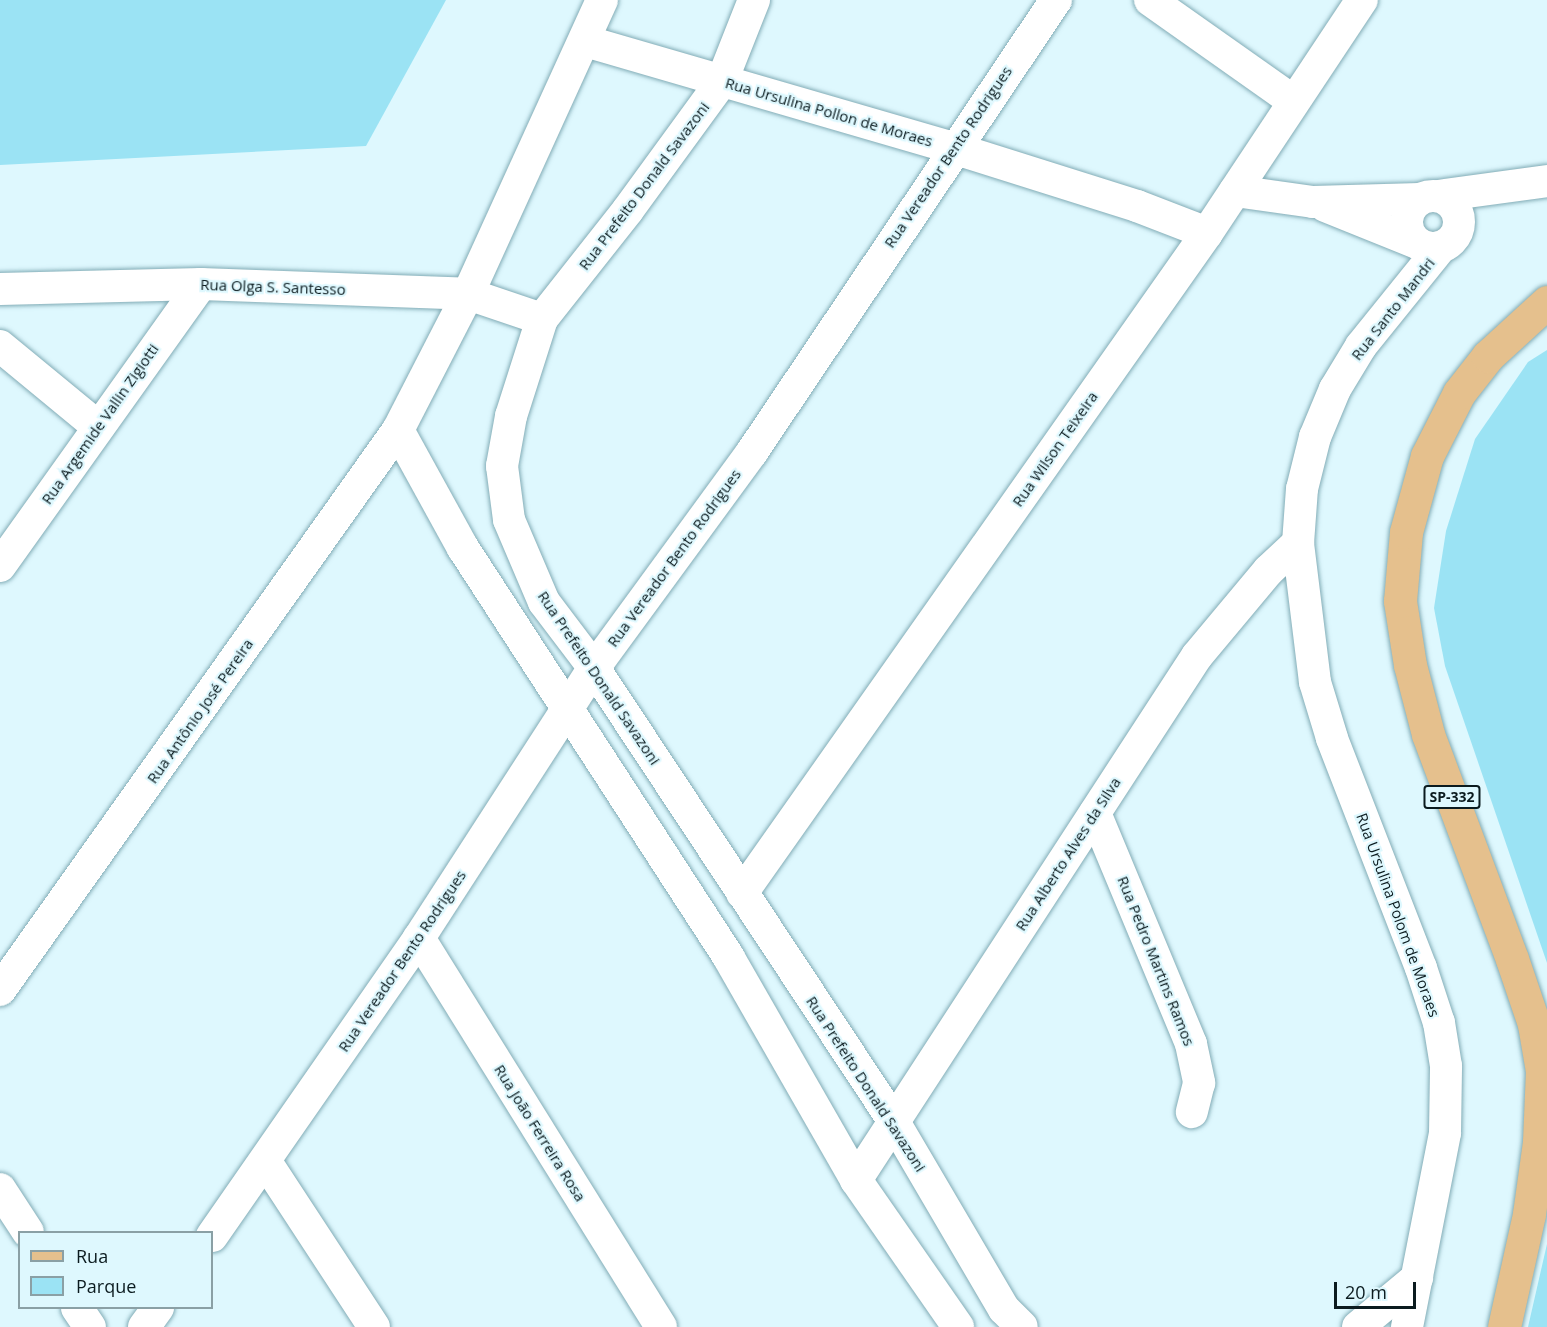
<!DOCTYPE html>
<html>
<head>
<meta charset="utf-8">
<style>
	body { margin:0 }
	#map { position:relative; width:1547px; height:1327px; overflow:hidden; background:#def8fe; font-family:"Open Sans",sans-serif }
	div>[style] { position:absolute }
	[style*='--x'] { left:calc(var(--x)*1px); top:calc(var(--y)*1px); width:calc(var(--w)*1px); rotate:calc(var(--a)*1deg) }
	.green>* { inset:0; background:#9be3f4 }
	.roads { filter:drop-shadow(0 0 2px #82acb6) drop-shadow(0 0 2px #82acb6) }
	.minor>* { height:32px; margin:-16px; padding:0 16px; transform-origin:16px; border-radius:16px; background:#fff }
	.minor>.ring { margin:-16px; padding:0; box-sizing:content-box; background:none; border:32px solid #fff; border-radius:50% }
	.major>* { height:33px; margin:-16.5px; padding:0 16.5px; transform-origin:16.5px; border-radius:16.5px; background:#e5c08d }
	span { translate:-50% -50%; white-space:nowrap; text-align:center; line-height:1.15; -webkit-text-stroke:4.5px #def8fe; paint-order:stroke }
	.shield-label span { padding:2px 4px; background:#def8fe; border:2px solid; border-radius:4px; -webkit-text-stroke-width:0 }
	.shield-label { font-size:14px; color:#0b1b1f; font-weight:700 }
	.street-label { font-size:15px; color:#0b1b1f }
	.legend { position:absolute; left:18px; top:1231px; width:195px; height:78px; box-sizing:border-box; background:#def8fe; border:2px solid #8aa0a5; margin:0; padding:8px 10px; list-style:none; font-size:18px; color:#0b1b1f }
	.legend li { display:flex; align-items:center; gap:12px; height:30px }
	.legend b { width:30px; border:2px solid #8aa0a5 }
	.scale { position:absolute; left:1334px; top:1282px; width:82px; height:27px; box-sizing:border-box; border:3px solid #0b1b1f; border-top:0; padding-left:8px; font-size:18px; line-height:21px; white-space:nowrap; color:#0b1b1f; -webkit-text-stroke:4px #def8fe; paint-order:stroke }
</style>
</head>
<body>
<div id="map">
	<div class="green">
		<div style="clip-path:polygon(0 0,446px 0,366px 146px,0 165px)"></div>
		<div style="clip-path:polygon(1547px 350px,1547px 963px,1445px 666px,1434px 608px,1446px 531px,1475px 439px,1528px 362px)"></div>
		<div style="clip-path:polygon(1547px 1244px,1547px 1327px,1528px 1327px)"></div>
	</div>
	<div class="roads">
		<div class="minor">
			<div style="--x:754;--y:0;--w:87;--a:111.6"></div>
			<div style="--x:722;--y:81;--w:160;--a:126.1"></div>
			<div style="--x:628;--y:210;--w:139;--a:128.3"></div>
			<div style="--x:542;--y:319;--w:102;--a:107.7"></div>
			<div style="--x:511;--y:416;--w:51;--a:100.2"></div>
			<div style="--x:502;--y:466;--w:54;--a:82.6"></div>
			<div style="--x:509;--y:520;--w:89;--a:66.9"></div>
			<div style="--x:544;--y:602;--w:83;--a:52.9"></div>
			<div style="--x:594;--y:668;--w:542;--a:56.52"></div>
			<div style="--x:893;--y:1120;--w:219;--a:59.6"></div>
			<div style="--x:1004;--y:1309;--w:25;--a:45"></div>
			<div style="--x:1150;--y:0;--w:175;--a:35.2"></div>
			<div style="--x:585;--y:41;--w:383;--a:16.2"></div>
			<div style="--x:953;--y:148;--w:193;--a:17.5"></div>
			<div style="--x:1137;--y:206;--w:75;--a:21.1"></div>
			<div style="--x:1235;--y:191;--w:79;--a:8"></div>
			<div style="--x:1313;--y:202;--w:107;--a:-1.6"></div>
			<div style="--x:1438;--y:196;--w:110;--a:-7.8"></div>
			<div class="ring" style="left:1407px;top:196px;width:20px;height:20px"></div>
			<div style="--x:1325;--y:206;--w:99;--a:21.9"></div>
			<div style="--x:0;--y:289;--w:201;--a:-1.4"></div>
			<div style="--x:201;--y:284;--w:267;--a:2.1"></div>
			<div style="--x:468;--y:294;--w:78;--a:18.7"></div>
			<div style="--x:0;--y:346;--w:126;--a:39.5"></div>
			<div style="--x:398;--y:430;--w:135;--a:61.2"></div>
			<div style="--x:463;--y:548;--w:489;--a:57"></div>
			<div style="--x:729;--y:958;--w:256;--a:60.2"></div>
			<div style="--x:856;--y:1180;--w:179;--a:55.2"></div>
			<div style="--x:0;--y:566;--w:346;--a:-54.5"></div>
			<div style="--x:1095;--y:813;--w:250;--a:67.4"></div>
			<div style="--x:1191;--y:1044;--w:40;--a:78"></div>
			<div style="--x:1199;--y:1083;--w:30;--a:104"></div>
			<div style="--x:742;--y:893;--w:807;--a:-54.83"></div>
			<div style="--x:1207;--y:233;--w:280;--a:-56.4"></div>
			<div style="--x:419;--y:938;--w:458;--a:58.1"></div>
			<div style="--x:0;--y:990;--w:687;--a:-54.6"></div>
			<div style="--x:398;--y:430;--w:153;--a:-62.8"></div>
			<div style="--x:468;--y:294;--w:323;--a:-65.5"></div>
			<div style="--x:266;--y:1162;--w:197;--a:56.8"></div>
			<div style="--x:856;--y:1180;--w:625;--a:-56.95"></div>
			<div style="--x:1197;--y:656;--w:112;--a:-50.1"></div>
			<div style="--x:1269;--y:570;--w:40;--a:-43"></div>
			<div style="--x:0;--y:1189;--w:51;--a:56.9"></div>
			<div style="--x:212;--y:1236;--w:363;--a:-55.2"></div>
			<div style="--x:419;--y:938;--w:322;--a:-57.1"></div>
			<div style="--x:594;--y:668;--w:268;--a:-53.8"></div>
			<div style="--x:752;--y:452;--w:545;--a:-56.08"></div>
			<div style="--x:77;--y:1308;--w:23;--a:56"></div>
			<div style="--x:144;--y:1327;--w:24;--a:-54"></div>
			<div style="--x:1358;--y:1327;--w:77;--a:-39.7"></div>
			<div style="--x:1407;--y:1327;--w:198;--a:-78.9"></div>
			<div style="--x:1445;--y:1133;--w:67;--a:-89.1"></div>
			<div style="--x:1446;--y:1066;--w:44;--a:-99.2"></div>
			<div style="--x:1439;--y:1023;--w:58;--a:-108.1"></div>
			<div style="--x:1421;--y:968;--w:247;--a:-111.2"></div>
			<div style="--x:1332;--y:738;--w:59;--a:-106.9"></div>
			<div style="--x:1315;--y:682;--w:140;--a:-97"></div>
			<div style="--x:1298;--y:543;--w:54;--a:-85.8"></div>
			<div style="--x:1302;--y:489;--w:54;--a:-76"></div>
			<div style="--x:1315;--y:437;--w:52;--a:-67.4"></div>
			<div style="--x:1335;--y:389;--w:50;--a:-58.8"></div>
			<div style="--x:1361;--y:346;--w:127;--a:-51.1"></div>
		</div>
		<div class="major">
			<div style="--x:1504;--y:1327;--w:116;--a:-77.5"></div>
			<div style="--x:1529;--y:1214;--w:73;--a:-82.1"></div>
			<div style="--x:1539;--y:1142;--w:71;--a:-87.6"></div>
			<div style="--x:1542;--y:1071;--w:48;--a:-99.7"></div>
			<div style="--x:1534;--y:1024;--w:69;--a:-108.7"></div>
			<div style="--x:1512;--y:959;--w:240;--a:-110.5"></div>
			<div style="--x:1428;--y:734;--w:71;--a:-104.6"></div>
			<div style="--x:1410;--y:665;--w:65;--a:-98.9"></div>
			<div style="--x:1400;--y:601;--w:69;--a:-85"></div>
			<div style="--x:1406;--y:532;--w:79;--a:-74.6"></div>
			<div style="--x:1427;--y:456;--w:71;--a:-63.1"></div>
			<div style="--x:1459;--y:393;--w:47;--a:-51.9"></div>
			<div style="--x:1488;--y:356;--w:80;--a:-42.5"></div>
		</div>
	</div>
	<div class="shield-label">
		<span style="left:1452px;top:797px">SP-332</span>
	</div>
	<div class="street-label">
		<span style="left:829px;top:112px;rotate:16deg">Rua Ursulina Pollon de Moraes</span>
		<span style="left:948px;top:157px;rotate:-56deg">Rua Vereador Bento Rodrigues</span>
		<span style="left:644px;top:186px;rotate:-53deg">Rua Prefeito Donald Savazoni</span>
		<span style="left:273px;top:287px;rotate:2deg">Rua Olga S. Santesso</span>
		<span style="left:1393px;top:309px;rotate:-52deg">Rua Santo Mandri</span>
		<span style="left:100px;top:424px;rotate:-55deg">Rua Argemide Vallin Zigiotti</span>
		<span style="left:1055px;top:449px;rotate:-55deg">Rua Wilson Teixeira</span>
		<span style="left:674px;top:558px;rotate:-54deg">Rua Vereador Bento Rodrigues</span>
		<span style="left:599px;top:678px;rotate:56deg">Rua Prefeito Donald Savazoni</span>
		<span style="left:200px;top:711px;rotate:-55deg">Rua Antônio José Pereira</span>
		<span style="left:1068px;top:854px;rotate:-57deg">Rua Alberto Alves da Silva</span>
		<span style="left:1398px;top:915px;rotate:70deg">Rua Ursulina Polom de Moraes</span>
		<span style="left:402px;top:961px;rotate:-56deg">Rua Vereador Bento Rodrigues</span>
		<span style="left:1156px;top:961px;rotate:68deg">Rua Pedro Martins Ramos</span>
		<span style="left:866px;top:1084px;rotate:57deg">Rua Prefeito Donald Savazoni</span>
		<span style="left:540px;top:1133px;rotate:58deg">Rua João Ferreira Rosa</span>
	</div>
	<ul class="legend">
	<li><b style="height:8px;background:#e5c08d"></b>Rua</li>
	<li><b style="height:16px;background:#9be3f4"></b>Parque</li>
	</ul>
	<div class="scale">20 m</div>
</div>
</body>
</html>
